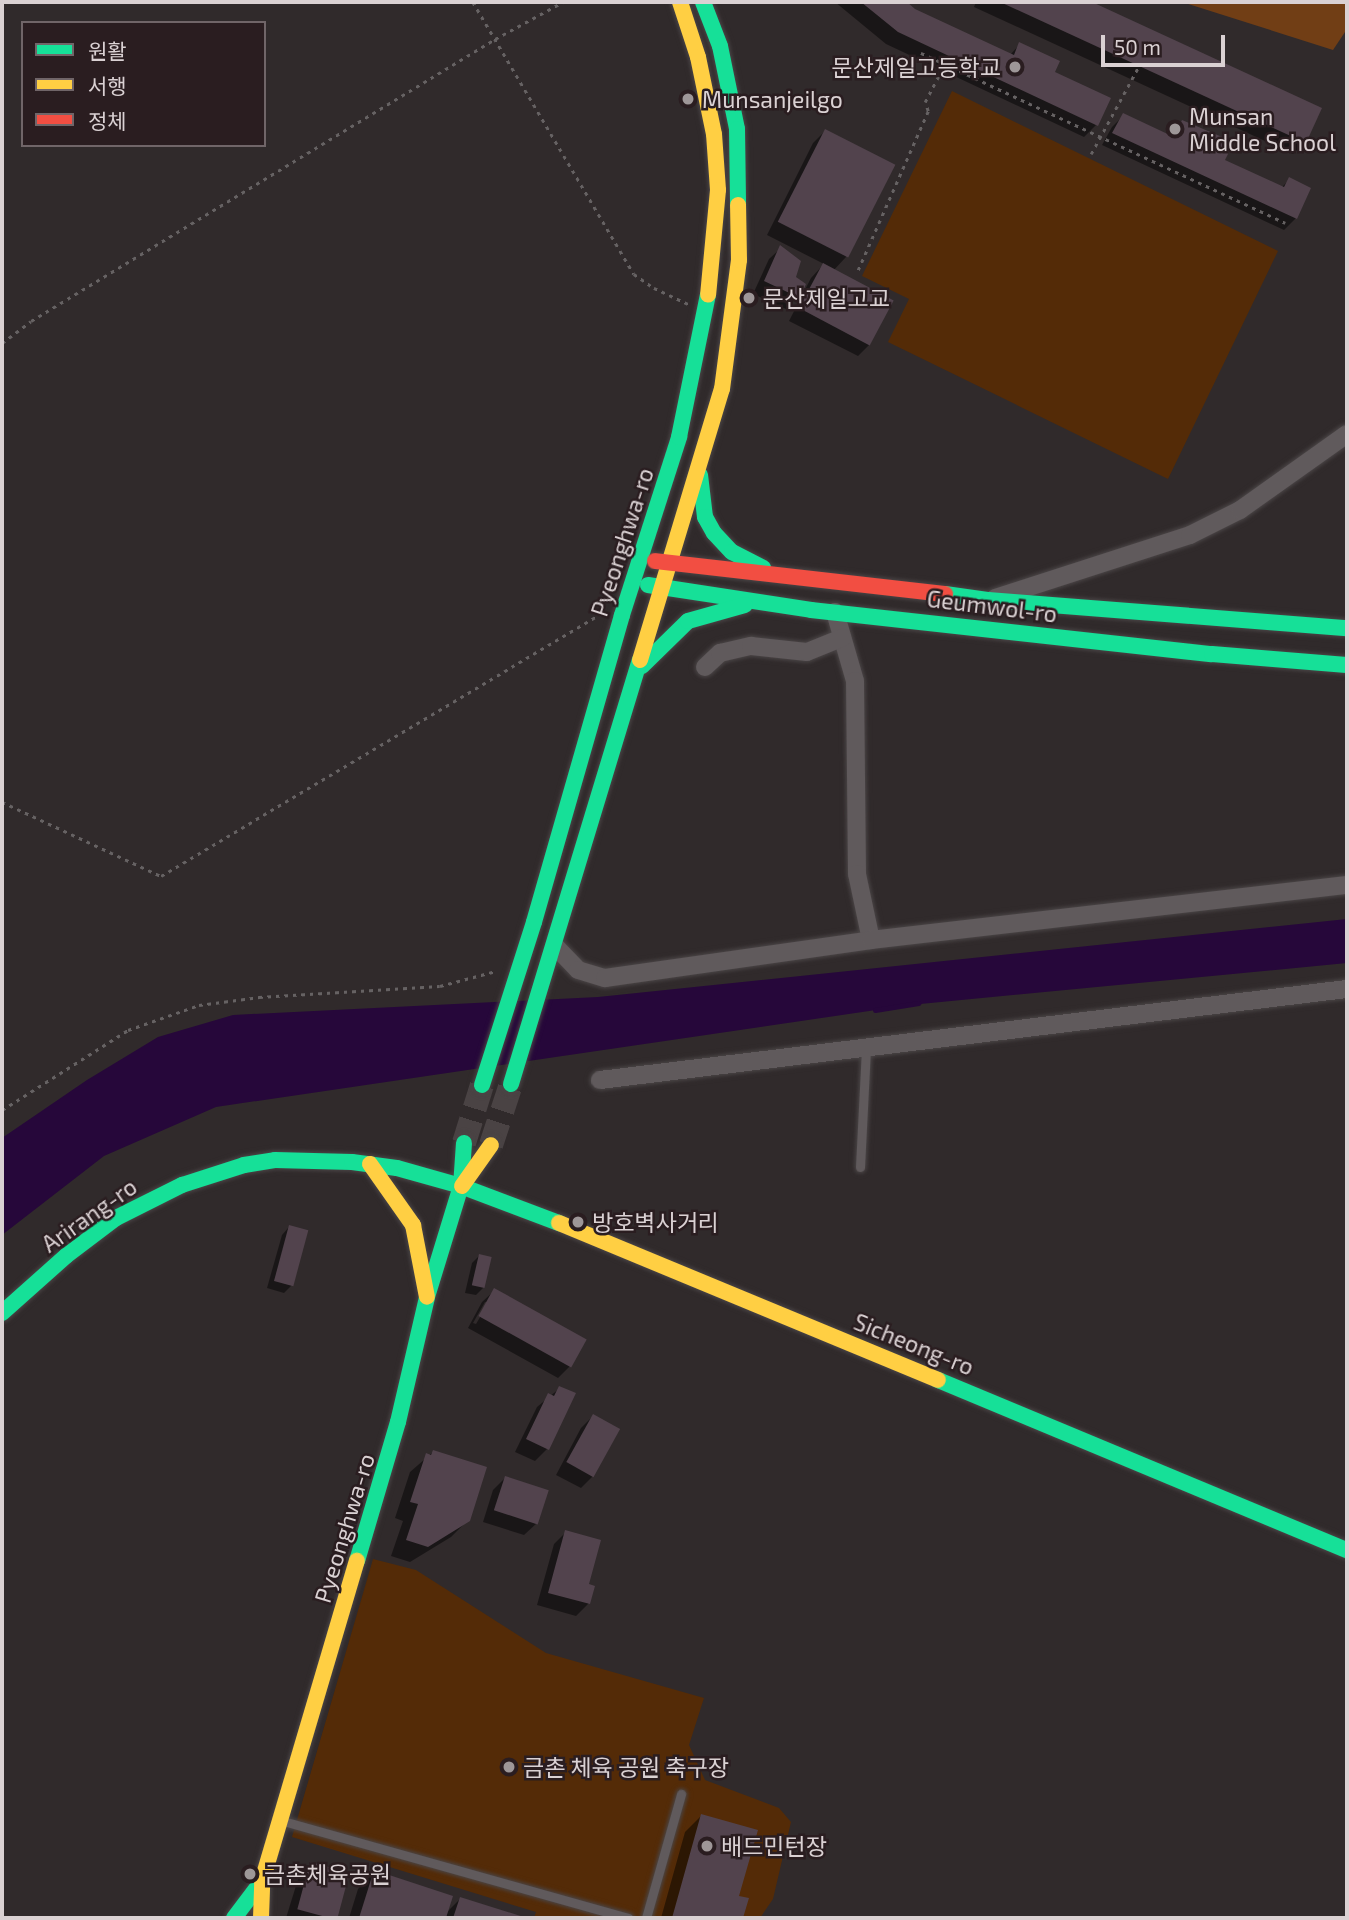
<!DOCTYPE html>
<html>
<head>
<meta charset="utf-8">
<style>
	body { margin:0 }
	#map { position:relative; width:1349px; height:1920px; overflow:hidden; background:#302a2b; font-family:"Exo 2","Noto Sans KR",sans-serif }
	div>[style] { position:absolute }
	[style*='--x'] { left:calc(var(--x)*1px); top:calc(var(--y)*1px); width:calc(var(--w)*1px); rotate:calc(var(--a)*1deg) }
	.green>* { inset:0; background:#542b07 }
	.forest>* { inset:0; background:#713e15 }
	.water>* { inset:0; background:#26073a }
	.shadow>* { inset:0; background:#0007 }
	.stream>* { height:5px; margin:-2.5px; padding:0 2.5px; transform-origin:2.5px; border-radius:2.5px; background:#26073a }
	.building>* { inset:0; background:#52434d; transform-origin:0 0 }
	.secondary-tunnel>* { height:24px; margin-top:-12px; transform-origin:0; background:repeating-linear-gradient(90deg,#4a4344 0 24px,transparent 0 36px) }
	.path>* { height:2.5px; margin-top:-1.25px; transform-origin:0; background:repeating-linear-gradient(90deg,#666263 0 3.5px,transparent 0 8.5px) }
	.roads { filter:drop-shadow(0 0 2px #4a4546) drop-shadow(0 0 2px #4a4546) }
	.lane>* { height:9px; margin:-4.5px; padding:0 4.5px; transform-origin:4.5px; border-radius:4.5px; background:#605a5c }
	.street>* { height:18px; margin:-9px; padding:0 9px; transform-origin:9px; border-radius:9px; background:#605a5c }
	.fast>* { height:16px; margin:-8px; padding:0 8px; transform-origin:8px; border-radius:8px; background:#16e098 }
	.slow>* { height:16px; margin:-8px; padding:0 8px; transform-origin:8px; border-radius:8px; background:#ffcf43 }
	.jam>* { height:16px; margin:-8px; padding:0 8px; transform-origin:8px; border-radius:8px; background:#f24e42 }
	.dots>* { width:19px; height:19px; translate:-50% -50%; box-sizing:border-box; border:4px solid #2a1d20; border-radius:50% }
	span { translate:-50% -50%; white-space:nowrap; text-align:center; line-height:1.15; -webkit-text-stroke:5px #2a1d20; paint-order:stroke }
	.poi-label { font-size:23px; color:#dad1d3 }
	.right { translate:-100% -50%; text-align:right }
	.left { translate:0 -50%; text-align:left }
	.street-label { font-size:23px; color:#dad1d3 }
	.frame { position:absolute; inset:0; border:4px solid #dad1d3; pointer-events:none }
	.legend { position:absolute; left:21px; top:21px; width:245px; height:126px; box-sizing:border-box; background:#2a1d20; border:2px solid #706568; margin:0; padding:9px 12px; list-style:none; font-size:21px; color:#dad1d3 }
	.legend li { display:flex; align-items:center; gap:14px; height:35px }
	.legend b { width:35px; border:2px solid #706568 }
	.scale { position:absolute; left:1101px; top:35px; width:124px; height:32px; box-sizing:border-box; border:4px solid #dad1d3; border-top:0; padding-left:9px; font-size:21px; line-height:24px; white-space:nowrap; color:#dad1d3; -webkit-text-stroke:5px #2a1d20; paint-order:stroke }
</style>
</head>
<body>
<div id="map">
	<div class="green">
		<div style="clip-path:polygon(952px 91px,1278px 251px,1168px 479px,888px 342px,909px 299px,862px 276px)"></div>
		<div style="clip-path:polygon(373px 1559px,416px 1570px,546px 1653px,704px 1698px,689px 1745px,705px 1780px,779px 1808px,791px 1822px,773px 1899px,760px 1918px,534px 1918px,536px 1912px,292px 1837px)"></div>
	</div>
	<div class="forest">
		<div style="clip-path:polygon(1182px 2px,1347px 2px,1347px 29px,1333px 50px)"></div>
	</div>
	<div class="water">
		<div style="clip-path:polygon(1347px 919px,1347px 963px,910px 1005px,216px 1107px,104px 1156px,2px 1235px,2px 1138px,87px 1080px,158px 1037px,233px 1015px,598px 997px)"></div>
	</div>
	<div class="shadow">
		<div style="clip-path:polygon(835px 2px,904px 2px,914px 10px,1010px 55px,1020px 44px,1053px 73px,1096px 125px,1084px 137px,886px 44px)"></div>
		<div style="clip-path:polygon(976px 2px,1088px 2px,1320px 109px,1305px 142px,1293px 154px,974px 7px)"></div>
		<div style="clip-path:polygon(1124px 115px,1169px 137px,1182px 122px,1222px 161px,1281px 188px,1290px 179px,1296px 218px,1284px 230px,1102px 145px,1112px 127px)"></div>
		<div style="clip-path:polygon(825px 131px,846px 257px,833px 271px,892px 301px,870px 344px,858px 356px,789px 321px,811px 278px,824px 264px,767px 235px,813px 143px)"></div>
		<div style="clip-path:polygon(781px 248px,800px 294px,786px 309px,753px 294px,769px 259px)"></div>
		<div style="clip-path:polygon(289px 1227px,292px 1285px,284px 1293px,267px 1288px,282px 1235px)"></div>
		<div style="clip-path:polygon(479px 1256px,484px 1287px,476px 1295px,465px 1293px,472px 1263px)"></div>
		<div style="clip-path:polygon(evenodd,495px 1290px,570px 1366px,558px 1378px,468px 1328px,482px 1302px,495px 1290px,485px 1302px,489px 1302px,476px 1324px,473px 1323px,485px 1302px)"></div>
		<div style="clip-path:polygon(560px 1388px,547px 1449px,535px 1461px,515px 1452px,537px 1407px)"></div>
		<div style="clip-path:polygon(593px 1416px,593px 1476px,581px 1488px,556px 1475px,581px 1428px)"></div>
		<div style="clip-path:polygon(433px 1452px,468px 1520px,451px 1537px,410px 1562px,391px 1556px,403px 1521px,395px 1518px,410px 1472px)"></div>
		<div style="clip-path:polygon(505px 1478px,537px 1523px,524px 1535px,483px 1522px,493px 1490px)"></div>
		<div style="clip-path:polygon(566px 1532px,587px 1586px,593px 1587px,588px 1604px,576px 1616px,537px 1605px,554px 1544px)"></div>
		<div style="clip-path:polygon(701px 1816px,737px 1897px,747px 1900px,742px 1918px,661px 1918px,685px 1832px)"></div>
		<div style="clip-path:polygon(311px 1864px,347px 1875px,334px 1918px,286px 1918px,299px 1876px)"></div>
		<div style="clip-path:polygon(374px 1872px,446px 1913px,460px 1899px,523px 1918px,349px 1918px,358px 1889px)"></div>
	</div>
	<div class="stream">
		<div style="--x:875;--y:1010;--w:44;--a:-9.2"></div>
	</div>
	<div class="building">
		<div style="clip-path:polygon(861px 2px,907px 2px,915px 9px,1014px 55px,1019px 42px,1060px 61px,1055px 72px,1111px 98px,1098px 126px,898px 32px)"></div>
		<div style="clip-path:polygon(1000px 2px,1092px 2px,1322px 108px,1306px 143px)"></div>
		<div style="clip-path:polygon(1123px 113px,1174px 137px,1182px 120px,1234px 142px,1225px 160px,1284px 187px,1289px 177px,1311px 188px,1297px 219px,1112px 133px)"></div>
		<div style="left:825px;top:129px;width:79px;height:104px;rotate:27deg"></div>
		<div style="clip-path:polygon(780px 245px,801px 261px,796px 277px,806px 284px,800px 298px,764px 281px)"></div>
		<div style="left:823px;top:263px;width:80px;height:51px;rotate:28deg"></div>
		<div style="left:289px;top:1225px;width:20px;height:58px;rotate:15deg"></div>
		<div style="left:479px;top:1254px;width:13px;height:32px;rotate:13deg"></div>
		<div style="left:494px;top:1288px;width:106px;height:32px;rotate:29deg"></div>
		<div style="clip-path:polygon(559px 1386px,576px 1393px,549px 1450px,526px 1439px,548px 1393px,554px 1396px)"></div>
		<div style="left:593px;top:1414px;width:31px;height:55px;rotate:29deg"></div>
		<div style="clip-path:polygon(433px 1450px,487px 1467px,470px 1521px,428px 1547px,406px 1540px,418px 1504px,410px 1502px,426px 1453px,431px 1455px)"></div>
		<div style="left:505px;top:1476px;width:46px;height:36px;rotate:18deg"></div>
		<div style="clip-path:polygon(565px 1530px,601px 1540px,589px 1584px,595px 1586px,590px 1604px,548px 1593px)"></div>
		<div style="clip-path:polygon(701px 1814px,758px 1830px,739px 1896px,749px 1898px,743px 1918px,672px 1918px)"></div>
		<div style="left:310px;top:1862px;width:41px;height:49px;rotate:15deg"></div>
		<div style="clip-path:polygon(374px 1870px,453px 1896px,446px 1918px,359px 1918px)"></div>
		<div style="clip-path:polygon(460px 1897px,527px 1918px,453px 1918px)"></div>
	</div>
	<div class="secondary-tunnel">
		<div style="--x:464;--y:1143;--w:61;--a:-72.8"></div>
		<div style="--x:491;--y:1145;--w:64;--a:-71.8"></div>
	</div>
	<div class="path">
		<div style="--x:473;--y:2;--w:316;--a:59.4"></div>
		<div style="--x:634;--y:274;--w:24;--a:35"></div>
		<div style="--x:654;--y:288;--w:38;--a:25"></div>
		<div style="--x:921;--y:53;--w:402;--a:25"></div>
		<div style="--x:1091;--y:154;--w:100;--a:-61.4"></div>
		<div style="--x:858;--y:270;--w:174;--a:-66.2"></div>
		<div style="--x:928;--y:111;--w:9;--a:-108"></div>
		<div style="--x:925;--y:102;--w:52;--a:-62.4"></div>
		<div style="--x:2;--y:343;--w:36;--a:-37"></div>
		<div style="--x:31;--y:321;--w:543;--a:-31.29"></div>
		<div style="--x:495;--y:39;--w:77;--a:-28.6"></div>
		<div style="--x:2;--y:802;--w:175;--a:25"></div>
		<div style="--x:161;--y:876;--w:513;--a:-30.81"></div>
		<div style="--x:2;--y:1110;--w:149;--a:-32.4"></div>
		<div style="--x:128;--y:1030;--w:75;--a:-19.4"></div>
		<div style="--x:199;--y:1005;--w:61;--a:-7.6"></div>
		<div style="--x:259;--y:997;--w:181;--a:-3.5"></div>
		<div style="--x:440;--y:986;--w:58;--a:-15"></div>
	</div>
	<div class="roads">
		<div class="lane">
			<div style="--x:860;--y:1167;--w:119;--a:-87.1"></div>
			<div style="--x:283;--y:1821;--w:359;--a:15.7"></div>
			<div style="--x:646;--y:1918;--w:129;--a:-74.2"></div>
		</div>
		<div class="street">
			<div style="--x:995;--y:598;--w:205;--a:-17.9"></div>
			<div style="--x:1190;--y:535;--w:56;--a:-26.6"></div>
			<div style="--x:1240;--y:510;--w:131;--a:-35.4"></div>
			<div style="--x:835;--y:612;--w:72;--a:73.8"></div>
			<div style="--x:855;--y:681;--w:193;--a:89.4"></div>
			<div style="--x:857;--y:874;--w:67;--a:78"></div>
			<div style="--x:705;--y:667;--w:21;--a:-43"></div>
			<div style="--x:720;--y:653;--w:32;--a:-13"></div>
			<div style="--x:751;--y:646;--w:56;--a:6.1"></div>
			<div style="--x:807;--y:652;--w:38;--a:-22"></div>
			<div style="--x:555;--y:946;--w:33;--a:46"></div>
			<div style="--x:578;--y:970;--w:28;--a:17"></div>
			<div style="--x:605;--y:978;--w:269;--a:-8.1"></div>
			<div style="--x:871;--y:940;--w:479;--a:-6.6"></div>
			<div style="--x:600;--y:1080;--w:753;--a:-6.95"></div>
		</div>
		<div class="fast">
			<div style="--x:703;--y:2;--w:47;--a:68.9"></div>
			<div style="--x:720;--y:46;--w:85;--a:78.4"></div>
			<div style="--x:737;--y:129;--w:76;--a:89.2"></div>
			<div style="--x:700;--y:475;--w:42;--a:83.2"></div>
			<div style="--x:705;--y:517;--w:18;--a:61"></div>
			<div style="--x:714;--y:533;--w:26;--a:47"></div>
			<div style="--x:732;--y:552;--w:35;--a:27"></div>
			<div style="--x:648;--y:585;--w:165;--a:8.7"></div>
			<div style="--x:811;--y:610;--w:403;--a:6.3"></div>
			<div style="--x:1212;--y:654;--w:135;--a:4.7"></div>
			<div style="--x:945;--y:594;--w:43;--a:7.9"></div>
			<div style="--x:988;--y:600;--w:360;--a:4.5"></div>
			<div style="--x:642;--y:666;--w:64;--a:-44.4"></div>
			<div style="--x:688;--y:621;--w:59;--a:-15.7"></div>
			<div style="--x:511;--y:1084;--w:443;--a:-73.1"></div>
			<div style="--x:482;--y:1085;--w:171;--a:-72.3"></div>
			<div style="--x:534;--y:922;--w:319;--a:-74"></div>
			<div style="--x:622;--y:615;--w:187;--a:-72.2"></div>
			<div style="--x:679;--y:437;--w:145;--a:-78.5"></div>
			<div style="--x:2;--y:1313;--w:86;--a:-41.7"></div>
			<div style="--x:66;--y:1256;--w:63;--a:-37.2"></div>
			<div style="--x:116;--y:1218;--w:74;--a:-26.6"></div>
			<div style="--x:182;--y:1185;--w:65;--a:-17.9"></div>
			<div style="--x:244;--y:1165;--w:31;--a:-9"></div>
			<div style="--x:275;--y:1160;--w:77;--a:1.5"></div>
			<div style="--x:352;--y:1162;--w:45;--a:7.6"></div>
			<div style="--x:397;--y:1168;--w:66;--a:15.7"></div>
			<div style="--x:461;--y:1186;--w:105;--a:20.7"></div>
			<div style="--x:938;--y:1380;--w:443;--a:22.6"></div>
			<div style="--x:357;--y:1561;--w:145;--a:-73.6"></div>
			<div style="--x:398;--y:1422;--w:128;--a:-76.9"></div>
			<div style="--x:427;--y:1297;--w:116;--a:-73"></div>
			<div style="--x:461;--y:1186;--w:43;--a:-86"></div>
			<div style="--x:234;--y:1918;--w:46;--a:-52.9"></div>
		</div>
		<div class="slow">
			<div style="--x:680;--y:2;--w:58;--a:71.9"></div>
			<div style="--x:698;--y:57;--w:79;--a:78.3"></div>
			<div style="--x:714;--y:134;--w:56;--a:85.9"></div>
			<div style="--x:718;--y:190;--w:105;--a:95.4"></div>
			<div style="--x:640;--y:660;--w:283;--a:-73.2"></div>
			<div style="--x:722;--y:389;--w:130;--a:-82.5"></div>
			<div style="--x:739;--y:260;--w:55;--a:-91"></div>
			<div style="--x:370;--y:1164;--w:75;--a:54.8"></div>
			<div style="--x:413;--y:1225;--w:73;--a:79"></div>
			<div style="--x:462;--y:1186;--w:50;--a:-54.7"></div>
			<div style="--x:559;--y:1223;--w:410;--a:22.5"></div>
			<div style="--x:261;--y:1918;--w:37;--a:-88"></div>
			<div style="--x:262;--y:1881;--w:334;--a:-73.5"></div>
		</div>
		<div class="jam">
			<div style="--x:655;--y:561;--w:292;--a:6.5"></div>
		</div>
	</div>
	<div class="dots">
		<div style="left:1015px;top:67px;background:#9e9798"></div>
		<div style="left:688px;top:99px;background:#9e9798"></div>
		<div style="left:1175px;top:129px;background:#9e9798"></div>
		<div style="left:749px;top:298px;background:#9e9798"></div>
		<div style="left:578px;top:1222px;background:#9e9798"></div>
		<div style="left:509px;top:1767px;background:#9e9798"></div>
		<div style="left:707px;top:1846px;background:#9e9798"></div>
		<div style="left:250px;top:1874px;background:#9e9798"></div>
	</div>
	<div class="poi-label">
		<span class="right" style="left:1001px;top:67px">문산제일고등학교</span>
		<span class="left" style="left:702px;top:99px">Munsanjeilgo</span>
		<span class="left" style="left:1189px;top:129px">Munsan<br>Middle School</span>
		<span class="left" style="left:763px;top:298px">문산제일고교</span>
		<span class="left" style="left:592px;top:1222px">방호벽사거리</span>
		<span class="left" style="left:523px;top:1767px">금촌 체육 공원 축구장</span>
		<span class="left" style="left:721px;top:1846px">배드민턴장</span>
		<span class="left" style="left:264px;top:1874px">금촌체육공원</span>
	</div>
	<div class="street-label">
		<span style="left:622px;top:542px;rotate:-72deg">Pyeonghwa-ro</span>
		<span style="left:992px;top:606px;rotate:7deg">Geumwol-ro</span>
		<span style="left:89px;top:1215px;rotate:-35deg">Arirang-ro</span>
		<span style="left:914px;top:1344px;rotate:22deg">Sicheong-ro</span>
		<span style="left:344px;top:1528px;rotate:-73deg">Pyeonghwa-ro</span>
	</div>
	<div class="frame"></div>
	<ul class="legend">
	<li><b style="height:9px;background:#16e098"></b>원활</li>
	<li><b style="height:9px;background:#ffcf43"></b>서행</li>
	<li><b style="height:9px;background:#f24e42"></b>정체</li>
	</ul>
	<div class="scale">50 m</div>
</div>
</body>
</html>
